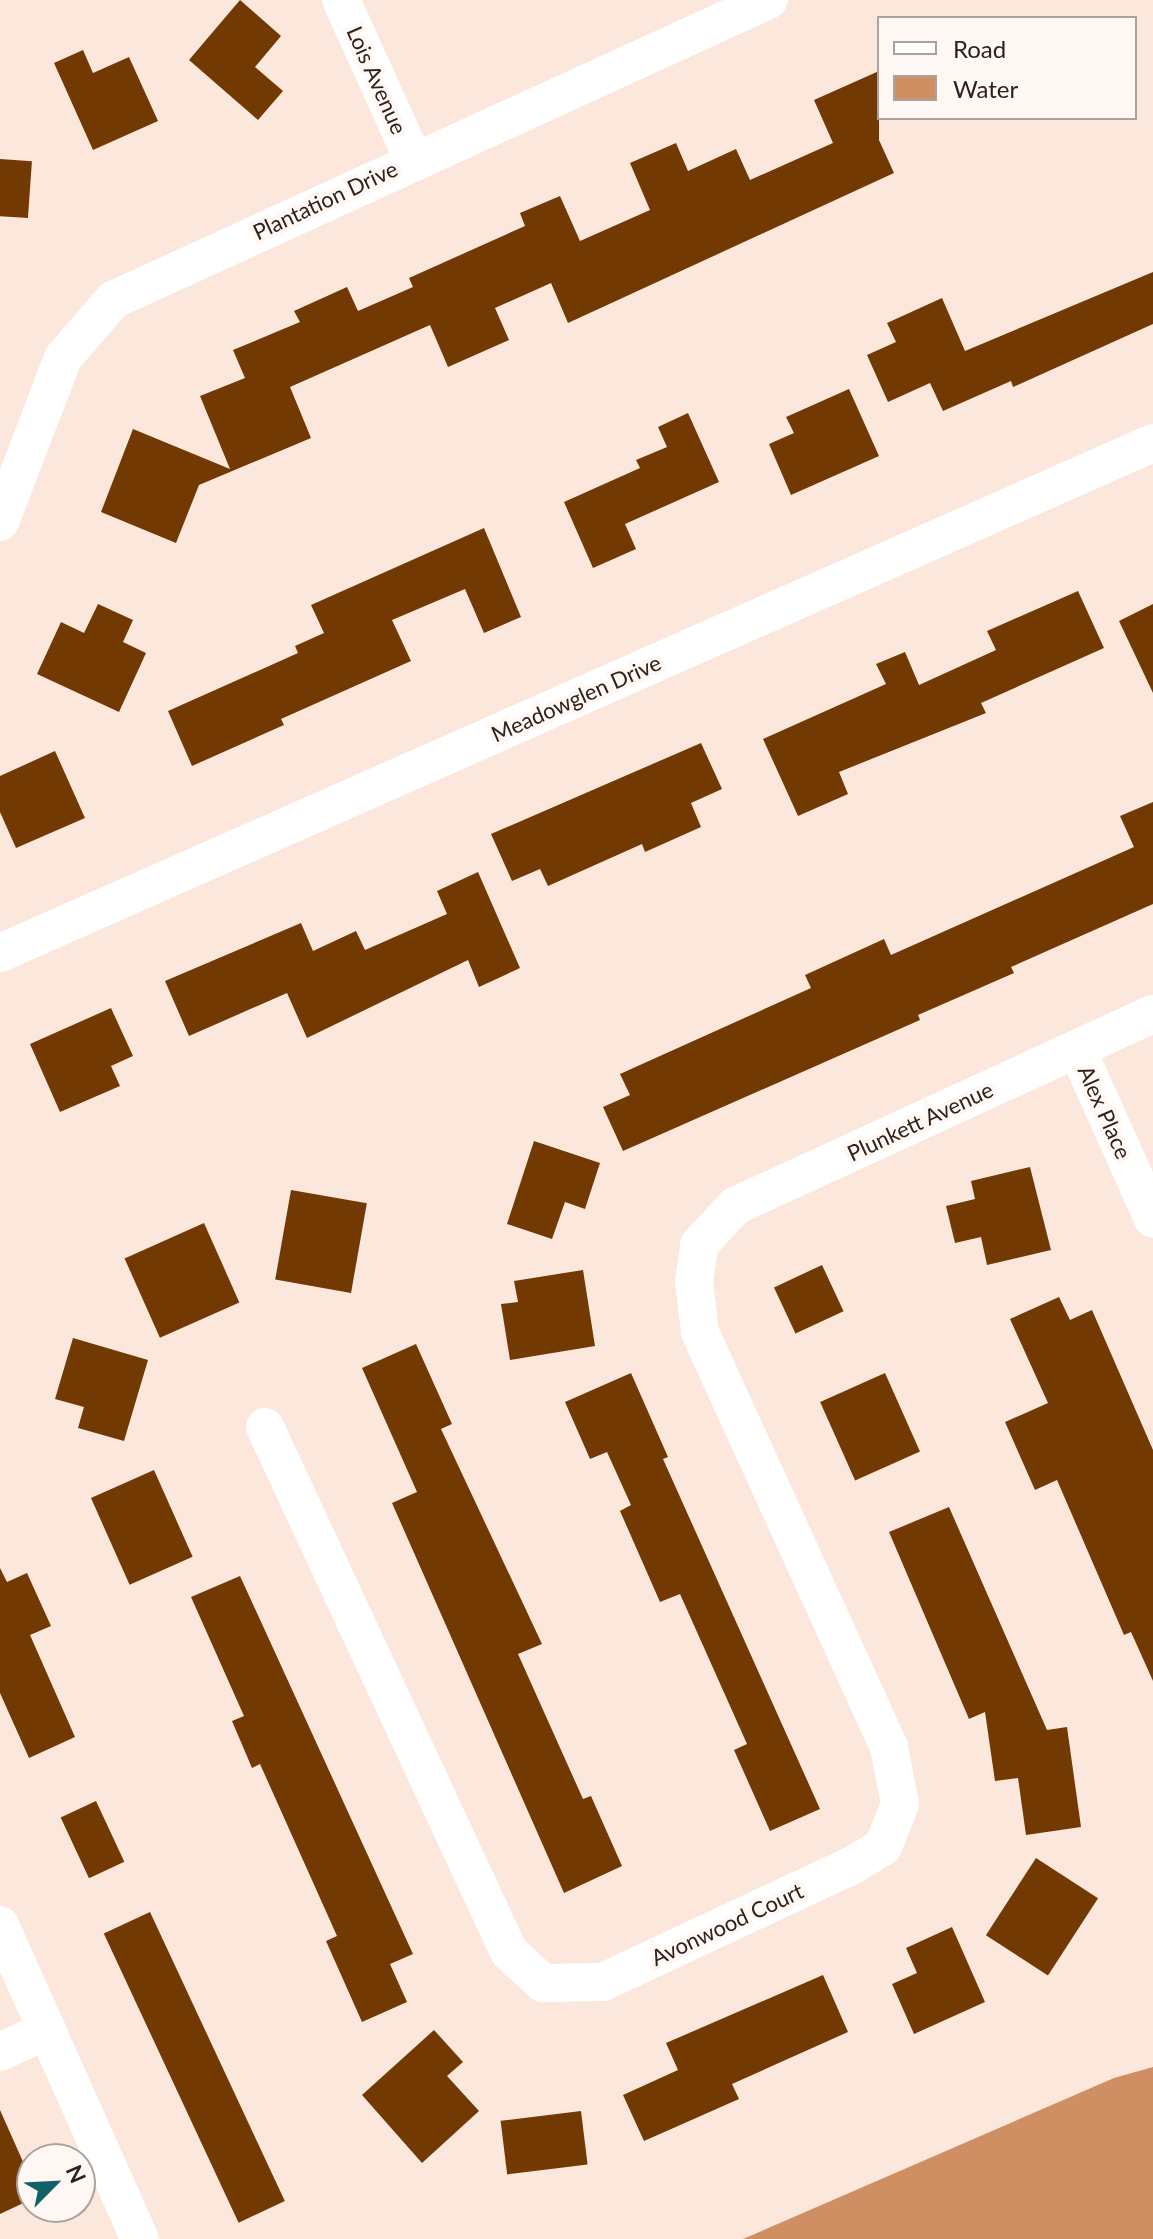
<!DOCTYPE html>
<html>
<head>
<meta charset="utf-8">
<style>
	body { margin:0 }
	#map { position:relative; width:1153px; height:2239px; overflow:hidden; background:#fbe7db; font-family:Lato,sans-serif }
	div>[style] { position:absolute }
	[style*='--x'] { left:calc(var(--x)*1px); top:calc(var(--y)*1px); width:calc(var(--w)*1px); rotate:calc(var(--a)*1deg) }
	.water>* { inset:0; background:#cf8f62 }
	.building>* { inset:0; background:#723903; transform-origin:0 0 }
	.minor>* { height:38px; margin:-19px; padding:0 19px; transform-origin:19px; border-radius:19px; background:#fff }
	span { translate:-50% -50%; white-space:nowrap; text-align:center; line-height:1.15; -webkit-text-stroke:8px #fef7f3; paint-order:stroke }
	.street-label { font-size:22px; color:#2e221b }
	.legend { position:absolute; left:877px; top:16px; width:260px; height:104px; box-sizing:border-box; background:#fef7f3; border:2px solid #aba29d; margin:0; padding:10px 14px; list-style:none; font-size:24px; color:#2e221b }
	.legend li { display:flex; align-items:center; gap:16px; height:40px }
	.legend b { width:40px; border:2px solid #aba29d }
	.north { position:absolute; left:16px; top:2143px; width:80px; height:80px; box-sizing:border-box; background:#fef7f3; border:2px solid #aba29d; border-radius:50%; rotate:66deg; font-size:22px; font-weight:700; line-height:32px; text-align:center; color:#2e221b }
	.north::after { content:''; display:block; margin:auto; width:28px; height:36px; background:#116169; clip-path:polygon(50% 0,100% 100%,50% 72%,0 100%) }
</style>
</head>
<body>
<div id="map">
	<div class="water">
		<div style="clip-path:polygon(1153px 2067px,1153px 2239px,743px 2239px,1114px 2078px)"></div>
	</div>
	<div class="building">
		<div style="clip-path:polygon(240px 0,281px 36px,255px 67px,283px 91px,258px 120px,189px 60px)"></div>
		<div style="clip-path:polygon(83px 50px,93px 73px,129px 57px,158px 121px,93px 150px,54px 63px)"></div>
		<div style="clip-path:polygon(879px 71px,879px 140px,894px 173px,568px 323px,551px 283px,495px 308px,509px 340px,448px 367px,430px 325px,290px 387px,311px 438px,199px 485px,176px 543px,101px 512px,133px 429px,230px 469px,200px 396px,245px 378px,233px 350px,300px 322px,294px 311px,347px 287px,358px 311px,413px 287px,409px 278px,525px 226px,520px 213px,560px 196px,580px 241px,650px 210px,630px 163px,676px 143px,688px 171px,736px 149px,750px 180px,833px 143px,814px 100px)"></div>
		<div style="left:0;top:159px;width:32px;height:57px;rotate:4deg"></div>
		<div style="clip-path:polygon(1153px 272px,1153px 324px,1013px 387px,1011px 381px,943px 411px,930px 383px,888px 402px,867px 355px,896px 342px,887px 323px,942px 298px,965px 351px)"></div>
		<div style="clip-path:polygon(849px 389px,879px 456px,791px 495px,769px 444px,794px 433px,786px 417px)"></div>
		<div style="clip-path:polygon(688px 413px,719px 482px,625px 524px,636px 549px,593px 568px,564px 502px,640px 468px,636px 460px,667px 447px,658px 427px)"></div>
		<div style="clip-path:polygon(484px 528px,521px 617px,484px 633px,465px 589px,392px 620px,411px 661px,281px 719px,284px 725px,192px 766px,168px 711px,298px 653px,295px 646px,324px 633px,311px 605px)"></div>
		<div style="clip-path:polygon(1078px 591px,1104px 648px,981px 703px,986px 713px,839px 772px,848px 794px,798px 816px,763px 739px,886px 684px,876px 664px,905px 652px,919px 685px,996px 650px,987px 631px)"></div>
		<div style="clip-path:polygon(98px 604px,133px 620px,123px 642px,146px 653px,119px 712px,37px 674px,61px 622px,84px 633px)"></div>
		<div style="clip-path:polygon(1153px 604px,1153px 693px,1119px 621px)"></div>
		<div style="clip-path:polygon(701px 743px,722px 789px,691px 803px,701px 827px,645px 852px,642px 844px,548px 886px,540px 869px,512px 881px,491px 834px)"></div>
		<div style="clip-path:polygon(55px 751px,85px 818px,16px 848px,0 812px,0 776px)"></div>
		<div style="clip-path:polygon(1153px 802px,1153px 904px,1011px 967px,1014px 973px,918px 1015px,920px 1020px,623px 1151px,603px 1107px,630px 1095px,620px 1074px,811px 988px,805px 975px,884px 939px,891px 955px,1134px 847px,1120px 816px)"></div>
		<div style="clip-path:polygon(478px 872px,520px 968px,479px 987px,468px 960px,307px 1038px,287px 993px,189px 1036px,165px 981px,301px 923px,313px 951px,356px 931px,365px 950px,447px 914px,437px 891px)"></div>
		<div style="clip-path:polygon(111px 1008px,133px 1056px,111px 1066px,120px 1086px,60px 1112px,30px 1044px)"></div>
		<div style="clip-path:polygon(534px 1141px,600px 1163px,585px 1209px,565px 1202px,552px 1239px,507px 1224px)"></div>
		<div style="clip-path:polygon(1030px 1167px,1051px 1250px,987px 1265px,981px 1237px,955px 1243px,946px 1206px,975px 1199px,971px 1181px)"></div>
		<div style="left:291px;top:1190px;width:77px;height:91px;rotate:10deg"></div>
		<div style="left:204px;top:1223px;width:87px;height:87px;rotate:66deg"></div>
		<div style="left:822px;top:1265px;width:51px;height:53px;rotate:65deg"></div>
		<div style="clip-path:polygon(583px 1270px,595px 1346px,510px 1360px,501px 1304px,518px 1302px,514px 1281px)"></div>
		<div style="clip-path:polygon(1059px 1297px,1070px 1320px,1092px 1310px,1153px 1450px,1153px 1681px,1131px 1632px,1124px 1635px,1057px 1480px,1035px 1490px,1005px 1422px,1048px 1403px,1010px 1319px)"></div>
		<div style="clip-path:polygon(73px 1338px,148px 1360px,124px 1441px,78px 1428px,84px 1407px,55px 1399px)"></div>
		<div style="clip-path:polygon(416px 1344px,452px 1424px,441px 1429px,542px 1644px,518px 1654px,583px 1799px,591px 1796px,622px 1866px,564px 1893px,392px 1503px,417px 1492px,362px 1368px)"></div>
		<div style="clip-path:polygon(631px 1373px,668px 1457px,663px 1459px,820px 1809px,770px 1831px,734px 1750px,747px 1744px,680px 1594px,660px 1602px,620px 1511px,631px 1505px,607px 1452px,590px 1459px,565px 1402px)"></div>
		<div style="left:885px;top:1373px;width:86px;height:71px;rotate:66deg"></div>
		<div style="left:154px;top:1470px;width:95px;height:69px;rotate:66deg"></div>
		<div style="clip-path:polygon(949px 1507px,1047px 1730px,1067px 1727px,1081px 1827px,1026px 1835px,1018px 1778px,995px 1781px,985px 1712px,969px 1719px,889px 1532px)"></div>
		<div style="clip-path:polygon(0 1568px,7px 1582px,27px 1573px,51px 1626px,30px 1635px,75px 1737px,29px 1758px,0 1693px)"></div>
		<div style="clip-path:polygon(240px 1576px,413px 1954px,390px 1964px,407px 2002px,362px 2022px,326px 1941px,337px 1936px,260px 1764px,252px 1768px,232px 1721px,244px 1716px,191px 1597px)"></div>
		<div style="left:96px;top:1801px;width:67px;height:39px;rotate:65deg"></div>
		<div style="left:1036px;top:1858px;width:74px;height:92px;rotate:33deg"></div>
		<div style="left:150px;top:1912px;width:319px;height:51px;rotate:65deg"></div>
		<div style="clip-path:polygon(952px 1927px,985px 2002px,914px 2034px,892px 1984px,917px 1973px,906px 1948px)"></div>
		<div style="clip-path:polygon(823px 1975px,848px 2032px,732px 2084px,739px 2099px,644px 2141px,623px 2095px,678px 2070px,666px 2043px)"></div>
		<div style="clip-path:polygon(434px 2030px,463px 2062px,447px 2076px,479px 2111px,422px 2163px,362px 2095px)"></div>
		<div style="clip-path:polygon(0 2110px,32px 2182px,32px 2199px,0 2214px)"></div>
		<div style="left:581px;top:2111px;width:54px;height:81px;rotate:83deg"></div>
	</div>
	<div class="minor">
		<div style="--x:341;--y:0;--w:175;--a:65.6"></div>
		<div style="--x:0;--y:522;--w:176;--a:-69"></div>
		<div style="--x:63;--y:358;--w:77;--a:-49.2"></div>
		<div style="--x:113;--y:300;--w:721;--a:-24.58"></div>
		<div style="--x:0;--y:953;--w:1261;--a:-23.86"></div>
		<div style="--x:1077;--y:1049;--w:186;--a:65.9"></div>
		<div style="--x:265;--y:1427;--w:579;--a:65.07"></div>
		<div style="--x:509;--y:1952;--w:46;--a:42.4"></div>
		<div style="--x:543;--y:1983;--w:60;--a:-1"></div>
		<div style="--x:603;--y:1982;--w:274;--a:-25.1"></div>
		<div style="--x:851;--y:1866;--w:37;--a:-31"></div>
		<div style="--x:883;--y:1847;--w:46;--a:-68.4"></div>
		<div style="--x:900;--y:1804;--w:58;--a:-100.9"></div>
		<div style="--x:889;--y:1747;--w:456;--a:-114.5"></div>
		<div style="--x:700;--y:1332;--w:50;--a:-96.8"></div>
		<div style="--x:694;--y:1282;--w:37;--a:-82"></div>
		<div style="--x:699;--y:1245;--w:53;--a:-47.3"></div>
		<div style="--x:735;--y:1206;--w:460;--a:-24.7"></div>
		<div style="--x:0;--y:1925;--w:344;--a:66"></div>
		<div style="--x:0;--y:2052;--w:52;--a:-25.1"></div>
	</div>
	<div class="street-label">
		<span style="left:377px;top:80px;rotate:66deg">Lois Avenue</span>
		<span style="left:325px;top:200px;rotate:-25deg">Plantation Drive</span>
		<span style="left:576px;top:698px;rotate:-24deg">Meadowglen Drive</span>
		<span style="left:1105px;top:1112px;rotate:66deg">Alex Place</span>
		<span style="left:920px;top:1121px;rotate:-25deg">Plunkett Avenue</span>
		<span style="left:727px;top:1924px;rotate:-25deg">Avonwood Court</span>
	</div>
	<ul class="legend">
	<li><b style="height:10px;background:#fff"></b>Road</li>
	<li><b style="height:22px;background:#cf8f62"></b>Water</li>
	</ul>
	<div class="north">N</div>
</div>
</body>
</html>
